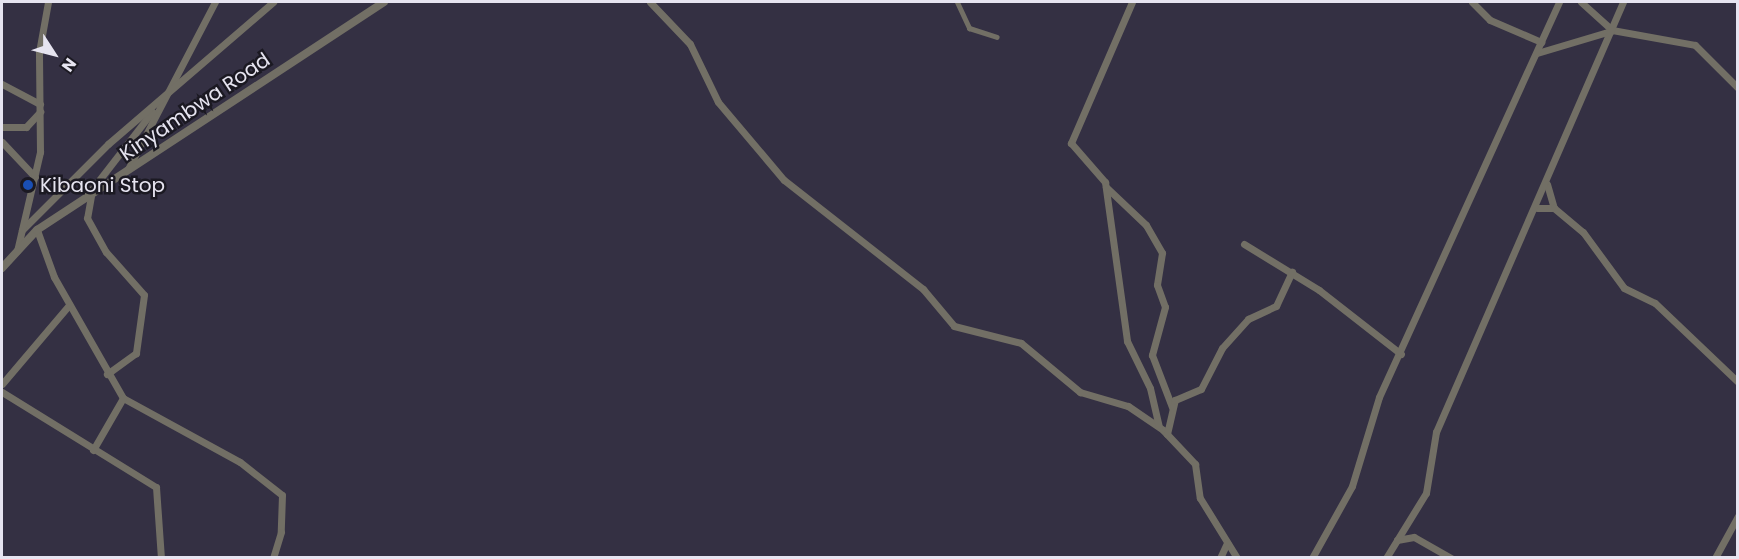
<!DOCTYPE html>
<html>
<head>
<meta charset="utf-8">
<style>
	body { margin:0 }
	#map { position:relative; width:1739px; height:559px; overflow:hidden; background:#343043; font-family:Poppins,sans-serif }
	div>[style] { position:absolute }
	[style*='--x'] { left:calc(var(--x)*1px); top:calc(var(--y)*1px); width:calc(var(--w)*1px); rotate:calc(var(--a)*1deg) }
	.pedestrian>* { height:5px; margin:-2.5px; padding:0 2.5px; transform-origin:2.5px; border-radius:2.5px; background:#726f65 }
	.minor>* { height:7px; margin:-3.5px; padding:0 3.5px; transform-origin:3.5px; border-radius:3.5px; background:#726f65 }
	.tertiary>* { height:8px; margin:-4px; padding:0 4px; transform-origin:4px; border-radius:4px; background:#726f65 }
	.dots>* { width:16px; height:16px; translate:-50% -50%; box-sizing:border-box; border:3px solid #1b1922; border-radius:50% }
	span { translate:-50% -50%; white-space:nowrap; text-align:center; line-height:1.15; -webkit-text-stroke:5px #1b1922; paint-order:stroke }
	.street-label { font-size:20px; color:#e6e4f0 }
	.poi-label { font-size:20px; color:#e6e4f0 }
	.left { translate:0 -50%; text-align:left }
	.frame { position:absolute; inset:0; border:3px solid #e6e4f0; pointer-events:none }
	.north { position:absolute; left:24px; top:24px; width:60px; height:60px; -webkit-text-stroke:4px #1b1922; paint-order:stroke; rotate:126deg; font-size:16px; font-weight:700; line-height:24px; text-align:center; color:#e6e4f0 }
	.north::after { content:''; display:block; margin:auto; width:21px; height:27px; background:#e6e4f0; clip-path:polygon(50% 0,100% 100%,50% 72%,0 100%) }
</style>
</head>
<body>
<div id="map">
	<div class="pedestrian">
		<div style="--x:957;--y:2;--w:29;--a:65"></div>
		<div style="--x:969;--y:28;--w:29;--a:18"></div>
	</div>
	<div class="minor">
		<div style="--x:650;--y:2;--w:58;--a:46.4"></div>
		<div style="--x:690;--y:44;--w:64;--a:64.2"></div>
		<div style="--x:718;--y:102;--w:102;--a:49.8"></div>
		<div style="--x:784;--y:180;--w:177;--a:38.1"></div>
		<div style="--x:923;--y:289;--w:48;--a:50"></div>
		<div style="--x:954;--y:326;--w:69;--a:14.2"></div>
		<div style="--x:1021;--y:343;--w:77;--a:39.7"></div>
		<div style="--x:1080;--y:392;--w:50;--a:16.3"></div>
		<div style="--x:1128;--y:406;--w:42;--a:34.4"></div>
		<div style="--x:1163;--y:430;--w:47;--a:46.7"></div>
		<div style="--x:1195;--y:464;--w:34;--a:82"></div>
		<div style="--x:1200;--y:498;--w:70;--a:58.3"></div>
		<div style="--x:1132;--y:2;--w:154;--a:113.4"></div>
		<div style="--x:1071;--y:143;--w:52;--a:48.9"></div>
		<div style="--x:1105;--y:182;--w:161;--a:82.1"></div>
		<div style="--x:1127;--y:341;--w:52;--a:63.9"></div>
		<div style="--x:1150;--y:388;--w:39;--a:77"></div>
		<div style="--x:1472;--y:2;--w:25;--a:45"></div>
		<div style="--x:1490;--y:20;--w:56;--a:23.3"></div>
		<div style="--x:1581;--y:2;--w:42;--a:42.1"></div>
		<div style="--x:1612;--y:30;--w:84;--a:10.2"></div>
		<div style="--x:1695;--y:45;--w:61;--a:45"></div>
		<div style="--x:1537;--y:53;--w:77;--a:-16.6"></div>
		<div style="--x:2;--y:84;--w:43;--a:27.8"></div>
		<div style="--x:2;--y:127;--w:24;--a:0"></div>
		<div style="--x:26;--y:127;--w:21;--a:-47"></div>
		<div style="--x:2;--y:142;--w:48;--a:46.7"></div>
		<div style="--x:128;--y:169;--w:188;--a:-62.5"></div>
		<div style="--x:1547;--y:184;--w:25;--a:74"></div>
		<div style="--x:1106;--y:187;--w:55;--a:43.5"></div>
		<div style="--x:1146;--y:225;--w:32;--a:60"></div>
		<div style="--x:1162;--y:253;--w:32;--a:99"></div>
		<div style="--x:1157;--y:285;--w:23;--a:70"></div>
		<div style="--x:1165;--y:307;--w:50;--a:105.2"></div>
		<div style="--x:1152;--y:355;--w:56;--a:69"></div>
		<div style="--x:91;--y:196;--w:22;--a:100"></div>
		<div style="--x:87;--y:218;--w:39;--a:61"></div>
		<div style="--x:106;--y:252;--w:57;--a:48.5"></div>
		<div style="--x:144;--y:295;--w:59;--a:97.9"></div>
		<div style="--x:136;--y:353;--w:36;--a:144"></div>
		<div style="--x:86;--y:197;--w:108;--a:-52.2"></div>
		<div style="--x:1537;--y:208;--w:17;--a:0"></div>
		<div style="--x:1554;--y:208;--w:38;--a:40"></div>
		<div style="--x:1583;--y:232;--w:69;--a:53.8"></div>
		<div style="--x:1624;--y:288;--w:34;--a:26"></div>
		<div style="--x:1655;--y:303;--w:115;--a:43.6"></div>
		<div style="--x:22;--y:230;--w:122;--a:-45"></div>
		<div style="--x:108;--y:144;--w:218;--a:-40.7"></div>
		<div style="--x:37;--y:230;--w:50;--a:70.1"></div>
		<div style="--x:54;--y:277;--w:139;--a:60.3"></div>
		<div style="--x:123;--y:398;--w:133;--a:28.7"></div>
		<div style="--x:240;--y:462;--w:53;--a:38.2"></div>
		<div style="--x:282;--y:495;--w:37;--a:92"></div>
		<div style="--x:281;--y:532;--w:27;--a:107"></div>
		<div style="--x:1244;--y:244;--w:88;--a:31.5"></div>
		<div style="--x:1319;--y:290;--w:104;--a:38"></div>
		<div style="--x:17;--y:251;--w:102;--a:-76.9"></div>
		<div style="--x:40;--y:152;--w:100;--a:-90.6"></div>
		<div style="--x:39;--y:52;--w:51;--a:-79.8"></div>
		<div style="--x:2;--y:384;--w:104;--a:-49.7"></div>
		<div style="--x:2;--y:392;--w:181;--a:31.7"></div>
		<div style="--x:156;--y:487;--w:71;--a:86"></div>
		<div style="--x:1167;--y:434;--w:35;--a:-77"></div>
		<div style="--x:1175;--y:400;--w:28;--a:-23"></div>
		<div style="--x:1201;--y:389;--w:46;--a:-62.9"></div>
		<div style="--x:1222;--y:348;--w:39;--a:-48"></div>
		<div style="--x:1248;--y:319;--w:31;--a:-25"></div>
		<div style="--x:1276;--y:306;--w:38;--a:-65"></div>
		<div style="--x:93;--y:450;--w:60;--a:-60"></div>
		<div style="--x:1397;--y:540;--w:17;--a:-10"></div>
		<div style="--x:1414;--y:537;--w:43;--a:29.6"></div>
		<div style="--x:1220;--y:558;--w:17;--a:-65"></div>
		<div style="--x:1312;--y:558;--w:82;--a:-60.9"></div>
		<div style="--x:1352;--y:486;--w:93;--a:-73.1"></div>
		<div style="--x:1379;--y:397;--w:434;--a:-65.5"></div>
		<div style="--x:1386;--y:558;--w:76;--a:-58.4"></div>
		<div style="--x:1426;--y:493;--w:62;--a:-80.7"></div>
		<div style="--x:1436;--y:432;--w:469;--a:-66.5"></div>
		<div style="--x:1715;--y:558;--w:48;--a:-61.3"></div>
	</div>
	<div class="tertiary">
		<div style="--x:2;--y:268;--w:52;--a:-47.4"></div>
		<div style="--x:37;--y:230;--w:415;--a:-33.3"></div>
	</div>
	<div class="dots">
		<div style="left:28px;top:185px;background:#1a4fb4"></div>
	</div>
	<div class="street-label">
		<span style="left:195px;top:107px;rotate:-34deg">Kinyambwa Road</span>
	</div>
	<div class="poi-label">
		<span class="left" style="left:40px;top:185px">Kibaoni Stop</span>
	</div>
	<div class="frame"></div>
	<div class="north">N</div>
</div>
</body>
</html>
